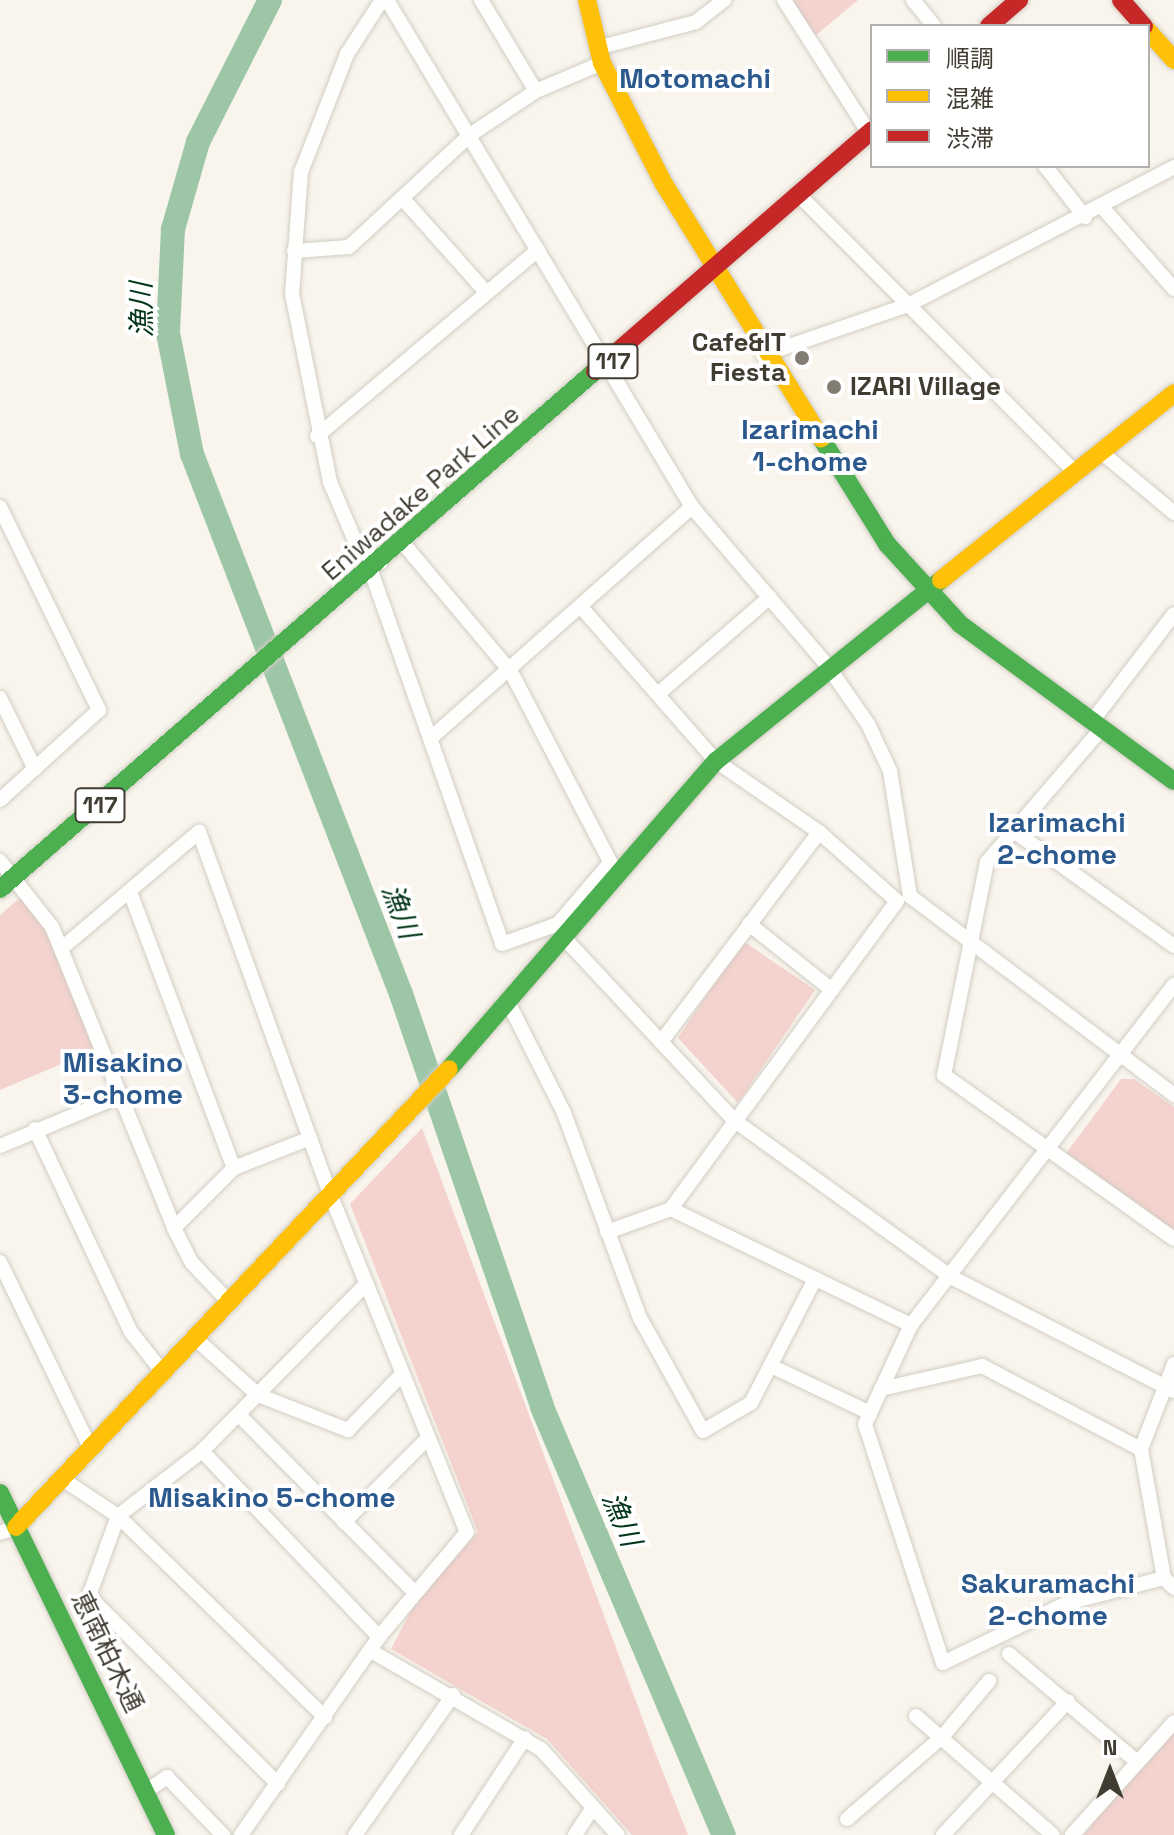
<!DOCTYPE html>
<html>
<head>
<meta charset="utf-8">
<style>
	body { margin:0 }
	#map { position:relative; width:1174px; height:1835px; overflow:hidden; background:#f9f5ed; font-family:"Space Grotesk","Noto Sans JP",sans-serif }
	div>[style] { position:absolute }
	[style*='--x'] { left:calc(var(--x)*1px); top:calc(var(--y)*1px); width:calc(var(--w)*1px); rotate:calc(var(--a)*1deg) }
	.green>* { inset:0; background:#f4d2ce }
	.river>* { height:24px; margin:-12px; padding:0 12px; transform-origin:12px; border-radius:12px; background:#9dc6a7 }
	.roads { filter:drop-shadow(0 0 2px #d1cdc4) drop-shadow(0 0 2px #d1cdc4) }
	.street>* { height:14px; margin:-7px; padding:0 7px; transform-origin:7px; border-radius:7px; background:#fefefc }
	.fast>* { height:18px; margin:-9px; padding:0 9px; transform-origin:9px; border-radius:9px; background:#4caf50 }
	.slow>* { height:18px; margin:-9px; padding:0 9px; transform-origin:9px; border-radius:9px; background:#ffc107 }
	.jam>* { height:18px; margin:-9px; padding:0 9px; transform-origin:9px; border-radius:9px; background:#c62828 }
	.dots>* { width:22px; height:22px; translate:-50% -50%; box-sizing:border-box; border:4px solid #fff; border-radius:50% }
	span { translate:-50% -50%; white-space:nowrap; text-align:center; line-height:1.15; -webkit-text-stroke:8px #fff; paint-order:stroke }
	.shield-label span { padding:2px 6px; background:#fff; border:2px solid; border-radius:6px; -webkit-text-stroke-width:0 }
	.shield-label { font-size:24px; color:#403c32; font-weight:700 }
	.poi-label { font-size:26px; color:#403c32; font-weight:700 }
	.right { translate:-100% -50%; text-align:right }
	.left { translate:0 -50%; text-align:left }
	.street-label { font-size:26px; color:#403c32 }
	.neighbourhood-label { font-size:28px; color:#2b588d; font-weight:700 }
	.water-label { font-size:28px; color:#03351a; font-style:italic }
	.legend { position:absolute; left:870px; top:24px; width:280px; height:144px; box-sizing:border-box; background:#fff; border:2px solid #b3b1ad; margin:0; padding:10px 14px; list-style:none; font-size:24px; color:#403c32 }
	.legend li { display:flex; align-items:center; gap:16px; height:40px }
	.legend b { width:40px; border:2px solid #b3b1ad }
	.north { position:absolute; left:1070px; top:1731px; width:80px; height:80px; -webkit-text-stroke:6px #fff; paint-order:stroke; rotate:0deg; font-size:22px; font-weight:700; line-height:32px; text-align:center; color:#403c32 }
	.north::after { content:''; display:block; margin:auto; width:28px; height:36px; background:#403c32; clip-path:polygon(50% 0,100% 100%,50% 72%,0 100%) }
</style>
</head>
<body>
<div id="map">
	<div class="green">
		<div style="clip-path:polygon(791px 0,858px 0,815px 36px)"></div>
		<div style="clip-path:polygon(21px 897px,40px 913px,94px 1050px,0 1090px,0 915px)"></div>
		<div style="clip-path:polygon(743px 941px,815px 990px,738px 1103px,678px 1038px)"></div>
		<div style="clip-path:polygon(1121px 1079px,1134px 1079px,1174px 1107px,1174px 1234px,1065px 1155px)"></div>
		<div style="clip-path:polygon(422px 1128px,653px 1747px,688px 1835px,632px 1835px,547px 1739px,391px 1649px,415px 1603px,478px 1532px,350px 1204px)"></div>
		<div style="clip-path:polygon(1174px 1731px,1174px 1835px,1084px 1835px,1137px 1765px)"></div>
	</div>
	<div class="river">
		<div style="--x:270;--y:0;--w:159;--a:116.9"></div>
		<div style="--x:198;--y:142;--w:91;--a:106"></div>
		<div style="--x:173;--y:229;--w:104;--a:92.8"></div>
		<div style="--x:168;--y:333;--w:123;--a:78.8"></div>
		<div style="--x:192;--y:454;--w:579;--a:68.84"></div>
		<div style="--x:401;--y:994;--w:436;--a:71.1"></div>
		<div style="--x:542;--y:1407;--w:465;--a:67"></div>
	</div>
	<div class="roads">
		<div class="street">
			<div style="--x:387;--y:0;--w:592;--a:58.97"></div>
			<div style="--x:692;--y:507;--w:208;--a:49.5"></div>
			<div style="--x:827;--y:665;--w:72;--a:55.2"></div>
			<div style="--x:868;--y:724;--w:52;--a:64.9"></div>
			<div style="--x:890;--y:771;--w:127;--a:80.9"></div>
			<div style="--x:910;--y:896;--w:331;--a:37"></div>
			<div style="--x:481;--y:0;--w:106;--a:58.9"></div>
			<div style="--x:784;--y:0;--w:158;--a:57.4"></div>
			<div style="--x:913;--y:0;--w:33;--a:51"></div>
			<div style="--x:597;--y:48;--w:102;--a:-14.7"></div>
			<div style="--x:696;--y:22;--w:36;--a:-38"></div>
			<div style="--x:1045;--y:166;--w:65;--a:51.9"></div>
			<div style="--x:799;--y:195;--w:391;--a:45.1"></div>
			<div style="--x:404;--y:200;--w:122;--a:48.3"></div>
			<div style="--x:1102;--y:207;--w:109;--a:48.7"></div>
			<div style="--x:294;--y:251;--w:55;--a:-4.2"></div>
			<div style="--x:349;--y:247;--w:165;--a:-42.8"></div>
			<div style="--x:470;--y:135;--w:79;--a:-33.7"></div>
			<div style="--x:536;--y:91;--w:72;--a:-23"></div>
			<div style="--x:763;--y:355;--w:153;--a:-19"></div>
			<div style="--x:908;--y:305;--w:300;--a:-27.4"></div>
			<div style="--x:317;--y:436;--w:289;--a:-40.1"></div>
			<div style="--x:1101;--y:452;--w:95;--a:39.9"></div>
			<div style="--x:0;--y:507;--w:226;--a:64"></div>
			<div style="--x:99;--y:710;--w:134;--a:137.7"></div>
			<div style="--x:402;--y:542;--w:170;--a:50"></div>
			<div style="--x:511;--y:672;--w:225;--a:62.4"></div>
			<div style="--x:381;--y:562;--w:25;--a:-151"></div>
			<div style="--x:359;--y:550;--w:74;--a:-113.1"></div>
			<div style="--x:330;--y:482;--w:192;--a:-101.4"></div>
			<div style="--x:292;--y:294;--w:122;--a:-85.8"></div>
			<div style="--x:301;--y:172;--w:127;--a:-68.7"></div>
			<div style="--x:347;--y:54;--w:64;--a:-57.1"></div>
			<div style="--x:371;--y:571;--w:395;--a:70.6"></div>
			<div style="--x:502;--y:944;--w:59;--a:-19.7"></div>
			<div style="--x:558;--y:924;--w:79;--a:-49.6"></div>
			<div style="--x:581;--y:607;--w:205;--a:48.8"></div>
			<div style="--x:716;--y:761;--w:125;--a:34.6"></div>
			<div style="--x:819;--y:832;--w:104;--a:41.5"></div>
			<div style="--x:897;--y:901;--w:382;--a:126.3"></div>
			<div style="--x:671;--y:1209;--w:68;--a:160.2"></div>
			<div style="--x:658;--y:694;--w:148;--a:-40.9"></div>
			<div style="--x:0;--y:698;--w:79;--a:63.8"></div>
			<div style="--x:1093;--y:720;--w:133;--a:-52.6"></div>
			<div style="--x:1102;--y:728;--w:177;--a:130.6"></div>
			<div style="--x:987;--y:862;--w:217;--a:101.4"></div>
			<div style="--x:944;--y:1075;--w:282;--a:35.5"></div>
			<div style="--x:433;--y:736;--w:346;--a:-41.5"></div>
			<div style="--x:1014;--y:831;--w:197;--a:35.7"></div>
			<div style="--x:0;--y:861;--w:84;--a:51.8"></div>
			<div style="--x:52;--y:927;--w:325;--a:67.9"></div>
			<div style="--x:174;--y:1228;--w:39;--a:63"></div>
			<div style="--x:192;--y:1263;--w:54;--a:46.5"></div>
			<div style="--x:130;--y:892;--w:295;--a:69.4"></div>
			<div style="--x:234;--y:1168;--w:85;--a:135"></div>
			<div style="--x:749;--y:924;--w:106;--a:38.5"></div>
			<div style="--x:567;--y:941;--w:246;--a:47"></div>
			<div style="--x:735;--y:1121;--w:269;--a:35.8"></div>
			<div style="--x:953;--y:1278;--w:248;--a:27.1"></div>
			<div style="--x:62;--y:948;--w:180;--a:-40.3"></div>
			<div style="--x:199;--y:832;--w:387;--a:70.1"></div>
			<div style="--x:331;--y:1196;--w:362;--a:68"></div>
			<div style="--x:467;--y:1532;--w:137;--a:130"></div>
			<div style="--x:379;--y:1637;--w:241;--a:124.9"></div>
			<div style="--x:509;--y:1004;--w:122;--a:63.2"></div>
			<div style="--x:564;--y:1113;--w:219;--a:69.7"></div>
			<div style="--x:640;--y:1318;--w:129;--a:60.9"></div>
			<div style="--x:703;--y:1431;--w:56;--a:-30.3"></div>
			<div style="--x:751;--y:1403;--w:140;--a:-62.7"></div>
			<div style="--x:664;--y:1038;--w:258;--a:-53"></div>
			<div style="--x:35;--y:1129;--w:225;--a:64.7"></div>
			<div style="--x:131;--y:1332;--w:53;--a:51.8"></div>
			<div style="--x:0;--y:1146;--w:130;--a:-22.6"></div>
			<div style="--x:234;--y:1168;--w:82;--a:-21.5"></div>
			<div style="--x:671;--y:1209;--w:267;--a:25.8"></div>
			<div style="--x:0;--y:1262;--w:208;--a:64.1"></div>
			<div style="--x:196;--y:1339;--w:84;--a:42.1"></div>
			<div style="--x:258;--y:1395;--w:97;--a:21.3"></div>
			<div style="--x:348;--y:1430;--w:78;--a:-46"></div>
			<div style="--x:1174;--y:1364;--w:91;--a:111.2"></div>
			<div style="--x:1141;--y:1449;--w:131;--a:79.9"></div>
			<div style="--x:1164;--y:1578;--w:14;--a:45"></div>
			<div style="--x:771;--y:1366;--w:110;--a:25.4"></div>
			<div style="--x:881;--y:1389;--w:104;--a:-12.8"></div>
			<div style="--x:982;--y:1366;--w:179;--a:27.6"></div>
			<div style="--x:240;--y:1416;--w:246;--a:45.3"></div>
			<div style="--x:202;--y:1451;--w:257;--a:46.4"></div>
			<div style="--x:64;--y:1480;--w:65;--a:33.7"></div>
			<div style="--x:118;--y:1516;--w:289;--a:44.2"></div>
			<div style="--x:344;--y:1522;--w:119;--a:-45"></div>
			<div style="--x:0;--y:1533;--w:17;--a:-21"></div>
			<div style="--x:1164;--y:1578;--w:100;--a:165.5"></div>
			<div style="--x:1067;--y:1603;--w:138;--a:154.2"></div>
			<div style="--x:943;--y:1663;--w:251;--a:-108.1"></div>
			<div style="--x:865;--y:1424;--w:109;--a:-65.1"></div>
			<div style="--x:911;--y:1325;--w:430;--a:-52.3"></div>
			<div style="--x:371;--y:1651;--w:196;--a:30"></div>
			<div style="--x:541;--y:1749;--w:115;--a:48.2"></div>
			<div style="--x:1009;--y:1654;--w:166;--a:40.1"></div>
			<div style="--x:916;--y:1716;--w:181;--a:41"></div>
			<div style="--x:278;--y:1784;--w:267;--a:-135.2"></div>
			<div style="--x:89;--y:1596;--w:85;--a:-70.1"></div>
			<div style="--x:118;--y:1516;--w:106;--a:-37.7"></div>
			<div style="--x:202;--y:1451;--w:234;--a:-45.5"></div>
			<div style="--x:145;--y:1792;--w:27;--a:-34"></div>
			<div style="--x:167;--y:1777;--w:81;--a:46"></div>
			<div style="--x:847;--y:1819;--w:127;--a:-40.8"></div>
			<div style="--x:943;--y:1736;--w:72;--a:-50.1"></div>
			<div style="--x:355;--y:1835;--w:171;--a:-55"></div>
			<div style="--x:461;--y:1835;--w:116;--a:-56.6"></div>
			<div style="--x:575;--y:1835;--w:33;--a:-57"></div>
			<div style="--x:943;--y:1835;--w:183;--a:-47"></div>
			<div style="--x:1072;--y:1835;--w:152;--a:-47.9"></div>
		</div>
		<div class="fast">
			<div style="--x:821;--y:438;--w:125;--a:58.1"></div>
			<div style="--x:887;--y:544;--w:108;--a:47.6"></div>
			<div style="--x:960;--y:624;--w:265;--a:36.3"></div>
			<div style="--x:0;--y:889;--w:789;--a:-41.04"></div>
			<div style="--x:449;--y:1069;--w:408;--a:-49.1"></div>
			<div style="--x:716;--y:761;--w:289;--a:-38.8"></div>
			<div style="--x:0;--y:1493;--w:380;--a:64.1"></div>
		</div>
		<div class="slow">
			<div style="--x:587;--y:0;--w:65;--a:76.6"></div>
			<div style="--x:602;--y:63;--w:136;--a:62.9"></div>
			<div style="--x:664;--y:184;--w:299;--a:58.3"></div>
			<div style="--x:1148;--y:31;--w:39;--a:48"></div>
			<div style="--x:941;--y:580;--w:299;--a:-38.7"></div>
			<div style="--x:16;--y:1527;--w:630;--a:-46.61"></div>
		</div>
		<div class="jam">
			<div style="--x:1121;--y:0;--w:35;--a:49"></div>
			<div style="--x:989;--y:26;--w:40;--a:-41"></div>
			<div style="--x:595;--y:371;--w:367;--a:-41"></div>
		</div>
	</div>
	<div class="dots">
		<div style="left:802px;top:358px;background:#817d73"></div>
		<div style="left:834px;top:387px;background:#817d73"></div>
	</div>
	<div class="shield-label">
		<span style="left:613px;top:361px">117</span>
		<span style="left:100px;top:805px">117</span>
	</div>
	<div class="poi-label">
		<span class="right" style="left:786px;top:358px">Cafe&amp;IT<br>Fiesta</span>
		<span class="left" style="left:850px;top:387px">IZARI Village</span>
	</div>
	<div class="street-label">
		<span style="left:421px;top:493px;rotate:-41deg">Eniwadake Park Line</span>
		<span style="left:107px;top:1652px;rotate:64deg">恵南柏木通</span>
	</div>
	<div class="neighbourhood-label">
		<span style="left:695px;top:78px">Motomachi</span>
		<span style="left:810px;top:445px">Izarimachi<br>1-chome</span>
		<span style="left:1057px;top:838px">Izarimachi<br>2-chome</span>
		<span style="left:123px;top:1078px">Misakino<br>3-chome</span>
		<span style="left:272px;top:1497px">Misakino 5-chome</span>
		<span style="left:1048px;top:1599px">Sakuramachi<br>2-chome</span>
	</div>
	<div class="water-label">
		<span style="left:141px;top:310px;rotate:-91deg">漁川</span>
		<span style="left:401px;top:911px;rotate:69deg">漁川</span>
		<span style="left:622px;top:1519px;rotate:67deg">漁川</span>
	</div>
	<ul class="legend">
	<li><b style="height:10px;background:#4caf50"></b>順調</li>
	<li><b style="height:10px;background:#ffc107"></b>混雑</li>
	<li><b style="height:10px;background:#c62828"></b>渋滞</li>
	</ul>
	<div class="north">N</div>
</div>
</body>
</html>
